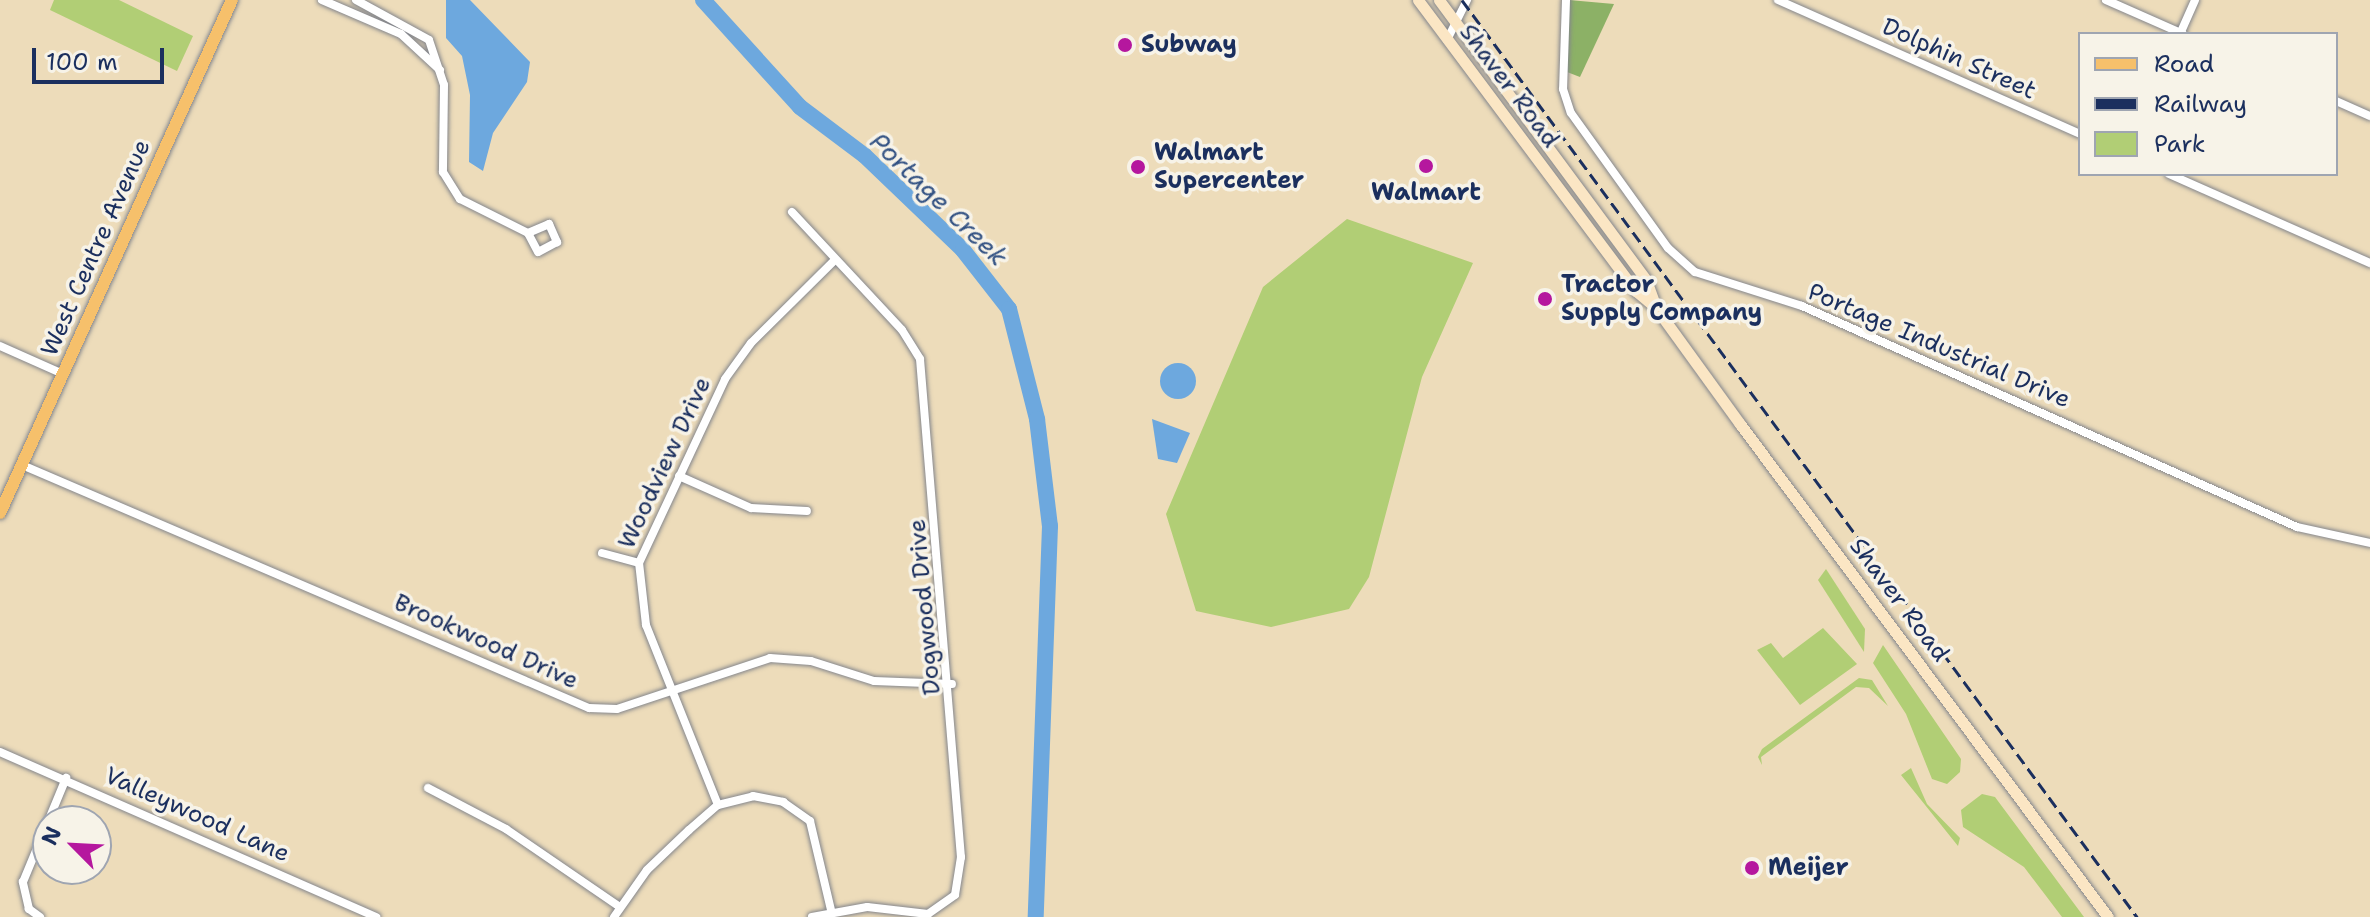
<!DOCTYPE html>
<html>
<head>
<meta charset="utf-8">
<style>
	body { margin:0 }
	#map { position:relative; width:2370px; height:917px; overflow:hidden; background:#eddcba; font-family:"Shantell Sans",sans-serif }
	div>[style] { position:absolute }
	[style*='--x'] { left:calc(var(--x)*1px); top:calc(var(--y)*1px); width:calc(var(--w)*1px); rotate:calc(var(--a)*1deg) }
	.green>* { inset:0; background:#b1ce75 }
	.forest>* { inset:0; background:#8cb166 }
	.water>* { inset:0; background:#6da8de }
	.round { border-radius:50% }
	.river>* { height:16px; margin:-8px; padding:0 8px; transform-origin:8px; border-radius:8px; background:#6da8de }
	.roads { filter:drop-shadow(0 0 2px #84868c) drop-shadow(0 0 2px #84868c) }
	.street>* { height:8px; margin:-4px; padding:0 4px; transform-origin:4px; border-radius:4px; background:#fff }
	.secondary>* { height:11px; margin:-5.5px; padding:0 5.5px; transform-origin:5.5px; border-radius:5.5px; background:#fbe6c4 }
	.primary>* { height:12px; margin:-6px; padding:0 6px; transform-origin:6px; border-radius:6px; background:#f6c06b }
	.rail>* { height:3px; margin-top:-1.5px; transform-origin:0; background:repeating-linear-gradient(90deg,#1b2f5e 0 12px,transparent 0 18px) }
	.dots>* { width:22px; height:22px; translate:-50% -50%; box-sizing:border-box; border:4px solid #f7f3e8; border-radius:50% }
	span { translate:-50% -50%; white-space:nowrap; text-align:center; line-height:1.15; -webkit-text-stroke:7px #f7f3e8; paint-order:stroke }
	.poi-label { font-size:24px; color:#1b2f5e; font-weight:700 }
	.left { translate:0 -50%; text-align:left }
	.street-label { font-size:24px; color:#1b2f5e }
	.water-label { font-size:26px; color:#345384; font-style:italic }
	.legend { position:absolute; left:2078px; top:32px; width:260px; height:144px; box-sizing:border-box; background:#f7f3e8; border:2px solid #9fa5b1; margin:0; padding:10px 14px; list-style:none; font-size:24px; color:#1b2f5e }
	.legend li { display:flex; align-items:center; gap:16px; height:40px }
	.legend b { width:40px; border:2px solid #9fa5b1 }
	.north { position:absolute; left:32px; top:805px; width:80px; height:80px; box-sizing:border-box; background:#f7f3e8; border:2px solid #9fa5b1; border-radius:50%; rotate:294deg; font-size:22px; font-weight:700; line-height:32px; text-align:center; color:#1b2f5e }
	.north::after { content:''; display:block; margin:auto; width:28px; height:36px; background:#b5179e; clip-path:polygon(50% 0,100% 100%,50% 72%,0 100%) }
	.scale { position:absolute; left:32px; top:48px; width:132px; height:36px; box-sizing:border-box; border:4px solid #1b2f5e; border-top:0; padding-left:10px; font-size:24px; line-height:28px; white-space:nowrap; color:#1b2f5e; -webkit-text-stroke:6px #f7f3e8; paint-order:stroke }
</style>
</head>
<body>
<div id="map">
	<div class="green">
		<div style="clip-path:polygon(54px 0,119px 0,193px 36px,177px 71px,50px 10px)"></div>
		<div style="clip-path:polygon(1347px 219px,1473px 263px,1422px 377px,1369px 577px,1349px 609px,1271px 627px,1196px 611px,1166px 514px,1263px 287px)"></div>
		<div style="clip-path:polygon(1826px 569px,1865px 629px,1864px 652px,1818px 580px)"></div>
		<div style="clip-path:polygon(1823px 628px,1857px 664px,1800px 705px,1757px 650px,1771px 643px,1783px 658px)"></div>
		<div style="clip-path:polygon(1883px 645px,1961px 759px,1960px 772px,1947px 784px,1932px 779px,1906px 714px,1873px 663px)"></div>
		<div style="clip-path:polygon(1859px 678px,1872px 680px,1888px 706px,1869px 688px,1856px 687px,1761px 757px,1762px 765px,1758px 757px,1762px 749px)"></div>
		<div style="clip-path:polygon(1911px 768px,1927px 804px,1960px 838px,1958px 846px,1901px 775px)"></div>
		<div style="clip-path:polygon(1982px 794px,1995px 797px,2084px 917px,2062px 917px,2024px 867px,1963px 827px,1961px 810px)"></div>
	</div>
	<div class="forest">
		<div style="clip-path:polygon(1569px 0,1614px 4px,1580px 77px,1567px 72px)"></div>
	</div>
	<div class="water">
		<div style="clip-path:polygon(446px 0,470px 0,530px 62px,527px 82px,493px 133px,483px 171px,469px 162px,470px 95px,462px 56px,446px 38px)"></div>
		<div class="round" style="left:1160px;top:363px;width:36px;height:36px"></div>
		<div style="clip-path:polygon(1152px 419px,1190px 433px,1177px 463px,1158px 459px)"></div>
	</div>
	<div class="river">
		<div style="--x:703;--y:0;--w:144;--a:47.8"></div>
		<div style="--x:800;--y:107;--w:80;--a:36.9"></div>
		<div style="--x:864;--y:155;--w:137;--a:43.8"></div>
		<div style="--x:963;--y:250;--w:75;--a:52.1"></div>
		<div style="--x:1009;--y:309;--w:114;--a:75.7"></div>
		<div style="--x:1037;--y:419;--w:108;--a:83.1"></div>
		<div style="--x:1050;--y:526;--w:391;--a:92.1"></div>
	</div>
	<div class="roads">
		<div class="street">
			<div style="--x:322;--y:0;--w:86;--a:23.3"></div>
			<div style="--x:401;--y:34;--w:53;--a:42.7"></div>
			<div style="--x:356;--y:0;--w:83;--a:28.7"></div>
			<div style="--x:429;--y:40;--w:47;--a:71.6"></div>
			<div style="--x:444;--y:85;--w:87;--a:90.7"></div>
			<div style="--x:443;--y:172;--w:32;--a:58"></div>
			<div style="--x:460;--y:199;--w:76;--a:26.6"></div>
			<div style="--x:528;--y:233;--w:23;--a:-23"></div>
			<div style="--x:549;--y:224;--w:20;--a:66"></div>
			<div style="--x:557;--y:242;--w:21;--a:152"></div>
			<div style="--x:538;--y:252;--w:21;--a:-118"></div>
			<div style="--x:1566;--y:0;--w:89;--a:91.9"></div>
			<div style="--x:1563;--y:89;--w:25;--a:72"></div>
			<div style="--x:1571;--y:113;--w:166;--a:54.3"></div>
			<div style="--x:1668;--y:248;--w:36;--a:42"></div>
			<div style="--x:1695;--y:272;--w:112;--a:17.6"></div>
			<div style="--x:1802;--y:306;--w:542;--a:24.06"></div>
			<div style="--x:2297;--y:527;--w:75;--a:12.4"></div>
			<div style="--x:1778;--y:0;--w:330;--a:23.9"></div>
			<div style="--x:2106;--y:0;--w:84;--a:23.8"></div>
			<div style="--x:2180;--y:34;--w:37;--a:-66"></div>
			<div style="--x:1447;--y:40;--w:45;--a:-63.4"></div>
			<div style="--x:2336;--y:101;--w:37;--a:24"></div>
			<div style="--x:2169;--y:174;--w:220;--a:23.9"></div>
			<div style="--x:792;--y:212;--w:161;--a:47"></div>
			<div style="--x:902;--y:330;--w:34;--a:58"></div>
			<div style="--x:920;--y:359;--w:500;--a:85.3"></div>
			<div style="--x:961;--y:857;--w:38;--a:99"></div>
			<div style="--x:955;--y:895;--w:33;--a:145"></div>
			<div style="--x:928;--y:914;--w:61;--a:-173.5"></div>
			<div style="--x:867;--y:907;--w:56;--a:169.7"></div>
			<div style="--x:0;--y:346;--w:69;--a:24"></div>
			<div style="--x:22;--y:465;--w:617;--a:23.2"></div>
			<div style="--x:589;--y:708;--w:28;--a:2"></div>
			<div style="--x:617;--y:709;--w:161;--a:-18.4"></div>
			<div style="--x:770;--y:658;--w:41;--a:4.2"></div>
			<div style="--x:811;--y:661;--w:66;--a:17.6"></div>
			<div style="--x:874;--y:681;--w:78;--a:2.2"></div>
			<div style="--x:679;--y:476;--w:79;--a:24"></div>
			<div style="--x:751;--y:508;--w:56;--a:3.1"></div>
			<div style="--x:602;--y:553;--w:38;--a:15"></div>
			<div style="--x:0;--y:752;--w:411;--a:23.7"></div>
			<div style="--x:428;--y:788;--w:88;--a:27.7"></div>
			<div style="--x:506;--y:829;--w:138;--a:34.4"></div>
			<div style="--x:718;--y:805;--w:194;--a:-111.8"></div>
			<div style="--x:646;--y:625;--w:62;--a:-96.4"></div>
			<div style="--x:639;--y:563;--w:203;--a:-64.9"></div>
			<div style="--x:725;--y:379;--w:44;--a:-54.2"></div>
			<div style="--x:751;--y:343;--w:117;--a:-44.7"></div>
			<div style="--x:40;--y:917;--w:14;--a:-144"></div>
			<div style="--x:29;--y:909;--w:28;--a:-103"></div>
			<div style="--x:23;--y:882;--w:113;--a:-67.5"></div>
			<div style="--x:614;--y:917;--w:57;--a:-54.9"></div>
			<div style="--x:647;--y:870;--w:58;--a:-43.6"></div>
			<div style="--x:689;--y:830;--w:38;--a:-41"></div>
			<div style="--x:718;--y:805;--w:36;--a:-14"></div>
			<div style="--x:753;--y:796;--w:31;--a:11"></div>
			<div style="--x:783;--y:802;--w:33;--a:35"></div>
			<div style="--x:810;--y:821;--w:91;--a:76.7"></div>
		</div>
		<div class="secondary">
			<div style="--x:1418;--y:0;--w:364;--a:53.2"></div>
			<div style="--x:1636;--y:291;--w:23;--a:40"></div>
			<div style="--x:1439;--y:0;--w:348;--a:53.5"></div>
			<div style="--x:1646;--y:280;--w:30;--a:70"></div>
			<div style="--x:1656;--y:308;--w:143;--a:54.1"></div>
			<div style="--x:1740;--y:424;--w:615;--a:53.26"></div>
		</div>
		<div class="primary">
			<div style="--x:0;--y:513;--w:563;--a:-65.67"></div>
		</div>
	</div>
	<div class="rail">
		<div style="--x:1462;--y:0;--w:1139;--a:53.64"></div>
	</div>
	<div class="dots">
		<div style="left:1125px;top:45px;background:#b5179e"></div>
		<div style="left:1426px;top:166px;background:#b5179e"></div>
		<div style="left:1138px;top:167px;background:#b5179e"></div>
		<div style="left:1545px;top:299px;background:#b5179e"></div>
		<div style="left:1752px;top:868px;background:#b5179e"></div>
	</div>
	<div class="poi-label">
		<span class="left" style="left:1141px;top:45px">Subway</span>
		<span class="left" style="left:1154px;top:167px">Walmart<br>Supercenter</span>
		<span style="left:1426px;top:193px">Walmart</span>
		<span class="left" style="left:1561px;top:299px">Tractor<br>Supply Company</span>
		<span class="left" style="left:1768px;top:868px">Meijer</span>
	</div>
	<div class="street-label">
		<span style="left:1959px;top:59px;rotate:24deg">Dolphin Street</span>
		<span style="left:1509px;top:86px;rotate:53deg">Shaver Road</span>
		<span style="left:96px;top:248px;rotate:-66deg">West Centre Avenue</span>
		<span style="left:1939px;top:346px;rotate:23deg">Portage Industrial Drive</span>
		<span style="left:665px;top:463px;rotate:-65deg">Woodview Drive</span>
		<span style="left:1899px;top:600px;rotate:53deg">Shaver Road</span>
		<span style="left:925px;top:607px;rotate:-95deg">Dogwood Drive</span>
		<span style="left:486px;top:642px;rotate:24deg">Brookwood Drive</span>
		<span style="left:197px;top:815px;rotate:24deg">Valleywood Lane</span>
	</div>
	<div class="water-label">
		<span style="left:939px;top:199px;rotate:44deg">Portage Creek</span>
	</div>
	<ul class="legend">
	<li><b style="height:10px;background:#f6c06b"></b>Road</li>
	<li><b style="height:10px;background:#1b2f5e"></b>Railway</li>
	<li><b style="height:22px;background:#b1ce75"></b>Park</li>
	</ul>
	<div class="north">N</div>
	<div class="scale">100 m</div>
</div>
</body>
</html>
